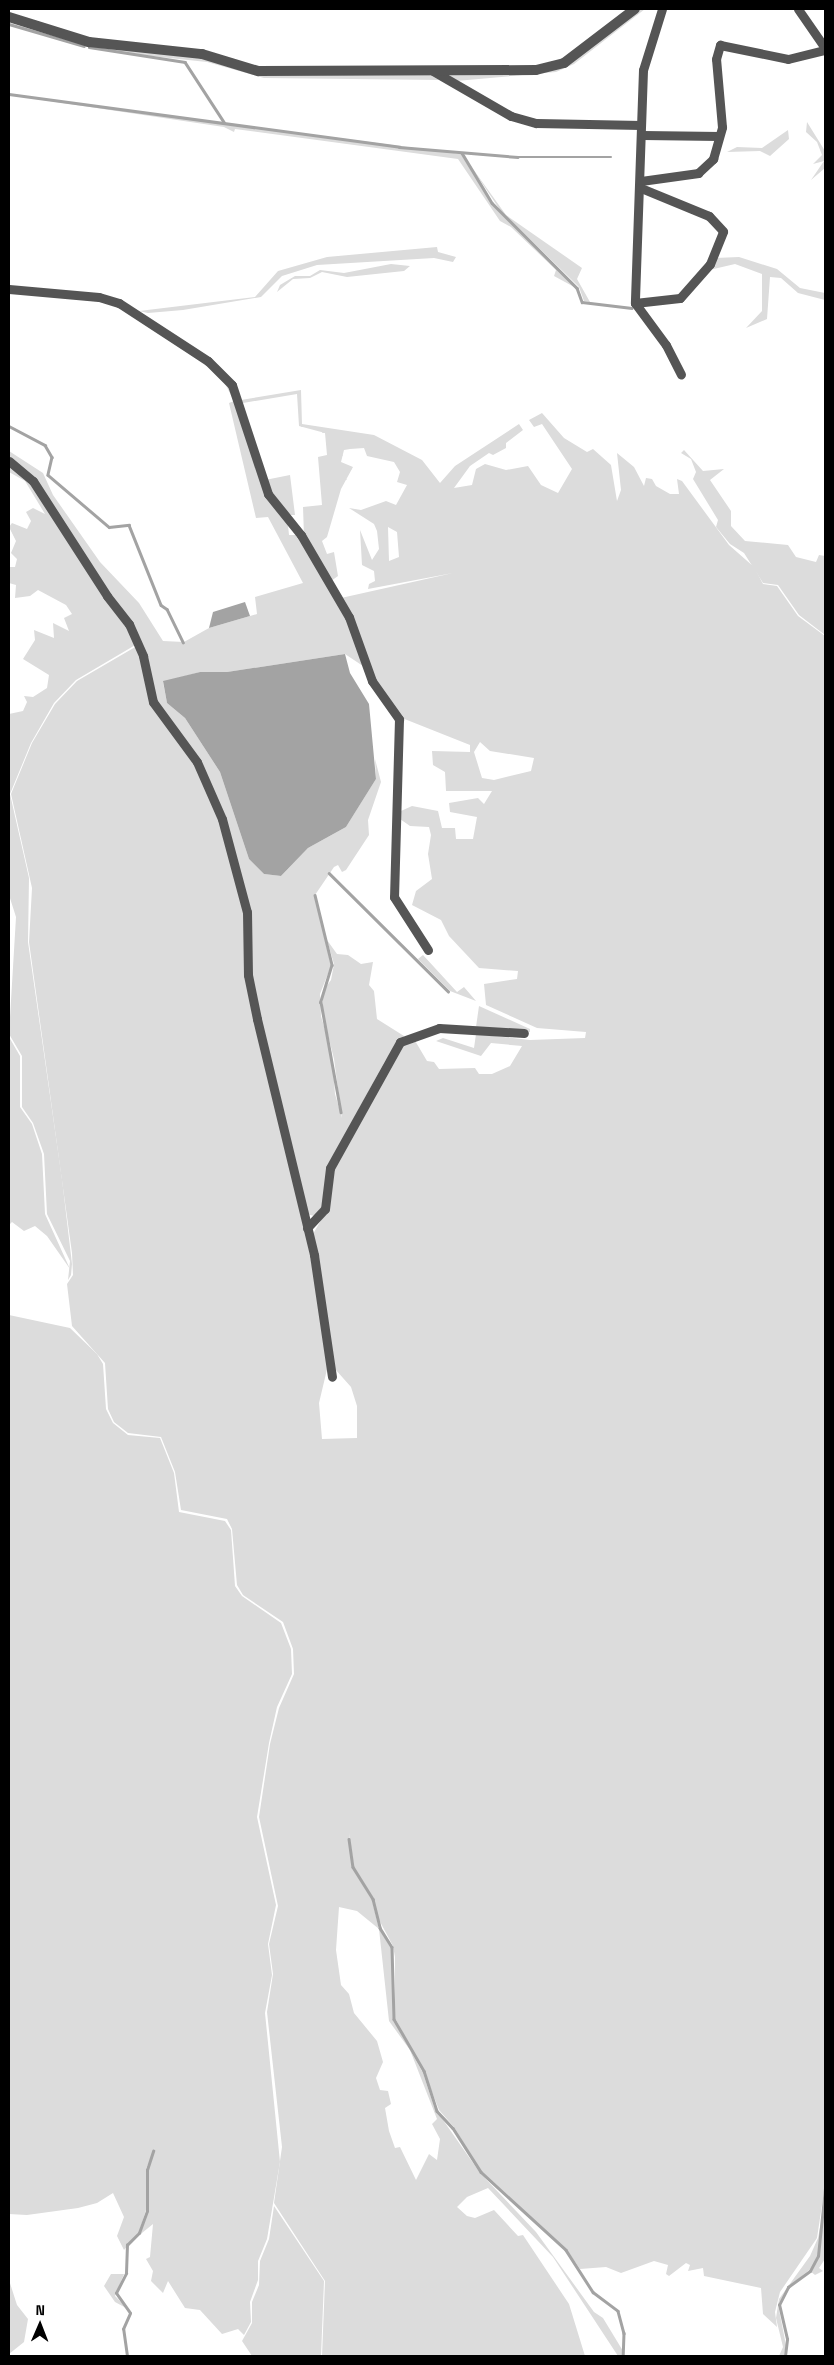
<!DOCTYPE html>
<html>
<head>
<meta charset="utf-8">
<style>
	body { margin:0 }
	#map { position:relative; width:834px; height:2365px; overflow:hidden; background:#fff; font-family:"Space Grotesk",sans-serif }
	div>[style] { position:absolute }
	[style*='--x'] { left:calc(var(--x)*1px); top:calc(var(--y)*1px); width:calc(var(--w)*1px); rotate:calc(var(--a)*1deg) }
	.green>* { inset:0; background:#dcdcdc }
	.water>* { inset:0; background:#a3a3a3 }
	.stream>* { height:2.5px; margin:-1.25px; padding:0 1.25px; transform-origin:1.25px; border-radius:1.25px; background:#a3a3a3 }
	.minor>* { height:9px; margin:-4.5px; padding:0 4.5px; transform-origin:4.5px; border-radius:4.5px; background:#555 }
	.tertiary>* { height:10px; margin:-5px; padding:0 5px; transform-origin:5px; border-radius:5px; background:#555 }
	span { translate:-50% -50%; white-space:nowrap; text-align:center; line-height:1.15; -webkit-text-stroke:4.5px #fff; paint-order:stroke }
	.frame { position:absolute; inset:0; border:10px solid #000; pointer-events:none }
	.north { position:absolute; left:15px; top:2300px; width:50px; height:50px; -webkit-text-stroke:4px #fff; paint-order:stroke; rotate:1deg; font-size:14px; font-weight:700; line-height:20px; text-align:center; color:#000 }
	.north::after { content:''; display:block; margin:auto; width:18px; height:22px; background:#000; clip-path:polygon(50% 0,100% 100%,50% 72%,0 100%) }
</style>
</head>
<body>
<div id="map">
	<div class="green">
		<div style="clip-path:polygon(638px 9px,645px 9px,574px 64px,556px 72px,456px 81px,443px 75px,549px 71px)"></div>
		<div style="clip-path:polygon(9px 19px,88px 43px,207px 58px,253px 71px,430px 75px,439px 80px,264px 78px,207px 62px,113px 52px,9px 22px)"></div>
		<div style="clip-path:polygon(9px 95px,461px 154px,492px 204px,576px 288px,554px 276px,556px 270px,511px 227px,500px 221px,458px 159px,235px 129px,234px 132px,224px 127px)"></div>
		<div style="clip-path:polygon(807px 122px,825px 151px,825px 168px,811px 180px,824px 161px,813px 164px,822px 155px,817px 142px,806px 132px)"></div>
		<div style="clip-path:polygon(788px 130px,789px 139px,770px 156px,760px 151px,727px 152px,737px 147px,762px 148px)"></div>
		<div style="clip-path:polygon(468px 162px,506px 215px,582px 268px,577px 279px,590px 302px,584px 301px,579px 287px,500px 210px)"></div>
		<div style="clip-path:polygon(437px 247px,438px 252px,456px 257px,453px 262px,434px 258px,317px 265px,282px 276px,261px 297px,183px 310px,148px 313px,139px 311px,255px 297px,278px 271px,327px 257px)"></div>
		<div style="clip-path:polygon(739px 257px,777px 269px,800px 288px,825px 293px,825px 300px,798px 293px,781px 278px,770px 277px,767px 319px,746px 328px,762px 311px,762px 274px,735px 264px,705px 271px,715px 258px)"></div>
		<div style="clip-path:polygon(391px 264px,410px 266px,404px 271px,347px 277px,322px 272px,310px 278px,293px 279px,277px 292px,280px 285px,295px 276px,310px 276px,320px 270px,344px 273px)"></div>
		<div style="clip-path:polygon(9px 291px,99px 298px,114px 302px,130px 310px,151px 322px,222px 374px,238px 403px,267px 496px,288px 525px,289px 535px,299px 535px,346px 615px,356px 640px,363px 666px,345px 654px,227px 672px,200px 672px,163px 682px,167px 703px,185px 718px,220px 772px,249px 859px,264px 874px,281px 876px,308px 848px,346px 827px,376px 779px,375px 759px,381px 782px,368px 820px,369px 835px,346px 870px,342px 872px,338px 865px,334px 867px,315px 895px,331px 966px,320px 994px,321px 1016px,332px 1054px,335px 1094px,342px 1118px,334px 1059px,323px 1015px,323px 991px,331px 980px,334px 964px,327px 940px,337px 954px,348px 955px,361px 964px,373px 962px,369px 985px,374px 991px,377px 1019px,404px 1036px,385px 1061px,329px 1164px,324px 1204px,314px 1216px,307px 1214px,252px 987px,251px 919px,223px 811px,199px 760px,156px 701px,144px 652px,130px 621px,104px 589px,35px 481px,9px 458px,9px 451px,43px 473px,53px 495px,100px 562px,139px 603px,163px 641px,184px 642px,209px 628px,257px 614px,255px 597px,303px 583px,268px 517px,256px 518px,229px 403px,234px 401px,221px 376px,116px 304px)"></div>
		<div style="clip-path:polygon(evenodd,301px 390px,302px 424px,374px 435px,422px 460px,440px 483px,455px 466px,519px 424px,523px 430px,506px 443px,506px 448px,493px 455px,489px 453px,470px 466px,454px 488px,472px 485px,476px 469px,485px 464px,506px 470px,528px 466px,541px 485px,558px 493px,572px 469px,542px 424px,534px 427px,529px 420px,542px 413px,564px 438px,587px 452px,593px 449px,611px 465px,617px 501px,621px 490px,617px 453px,634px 467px,644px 486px,646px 478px,652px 479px,656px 486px,670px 494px,679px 494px,677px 479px,682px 481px,729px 545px,754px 567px,763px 584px,777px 586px,798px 616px,825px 636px,825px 2185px,817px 2238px,780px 2292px,775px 2312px,777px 2327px,763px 2314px,761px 2288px,704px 2276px,703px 2268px,688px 2271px,690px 2265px,686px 2263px,669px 2276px,666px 2274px,668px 2265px,654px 2261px,621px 2273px,606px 2267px,580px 2269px,567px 2250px,481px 2171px,454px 2127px,439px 2110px,424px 2071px,395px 2018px,395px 1957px,393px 1946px,377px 1916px,374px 1899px,354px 1867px,349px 1833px,352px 1867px,372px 1900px,379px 1929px,392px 1950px,393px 2019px,423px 2073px,434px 2107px,480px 2173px,536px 2232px,594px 2312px,603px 2318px,623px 2351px,622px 2356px,618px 2356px,553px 2257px,488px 2188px,467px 2197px,457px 2207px,467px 2216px,475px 2218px,494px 2210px,518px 2236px,523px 2235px,569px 2304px,585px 2356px,322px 2356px,325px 2281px,274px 2203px,282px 2147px,267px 2012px,273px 1974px,269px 1944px,278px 1906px,259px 1817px,270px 1744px,279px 1708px,294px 1674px,293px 1649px,283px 1622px,243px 1595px,237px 1585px,232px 1529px,227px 1519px,181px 1510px,175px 1472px,161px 1437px,128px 1433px,114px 1422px,108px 1409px,105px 1363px,72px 1326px,67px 1284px,73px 1275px,72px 1253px,29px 942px,32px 888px,11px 794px,32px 743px,55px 704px,77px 681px,137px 646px,146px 682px,196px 762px,217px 808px,245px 912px,246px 965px,299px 1193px,329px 1361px,319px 1403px,322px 1439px,357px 1438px,357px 1406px,351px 1387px,335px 1369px,313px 1234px,324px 1215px,329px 1175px,401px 1045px,414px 1039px,427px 1061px,434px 1062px,439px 1069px,475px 1068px,479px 1074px,492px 1074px,510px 1066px,522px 1046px,491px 1043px,481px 1056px,436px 1041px,443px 1038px,474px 1048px,476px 1034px,530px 1040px,585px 1038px,586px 1032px,537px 1028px,486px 1005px,484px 984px,517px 979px,518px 971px,479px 968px,449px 936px,441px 920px,412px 905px,416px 891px,432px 879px,428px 854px,431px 835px,429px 827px,410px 826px,400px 819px,401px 811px,412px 806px,438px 811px,442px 828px,455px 828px,456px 839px,473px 839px,477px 817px,450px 812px,449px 803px,478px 798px,484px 804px,492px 791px,446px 791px,445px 772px,433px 765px,432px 751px,470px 752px,470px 745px,402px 718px,374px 680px,341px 598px,453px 573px,368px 589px,369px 584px,375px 581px,374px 571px,362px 565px,360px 530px,372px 560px,379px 549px,377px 531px,374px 524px,349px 508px,361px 510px,386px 501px,396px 505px,407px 485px,397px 482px,400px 472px,394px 462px,367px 456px,364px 448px,350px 449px,344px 450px,341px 462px,353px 467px,341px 489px,327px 537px,322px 541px,327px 554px,334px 552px,338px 576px,331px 581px,304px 536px,303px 507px,322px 505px,318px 457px,327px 455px,325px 433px,299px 426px,297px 394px,243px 403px,241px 400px,301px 390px,388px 527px,397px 532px,399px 557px,389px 561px,388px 527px,301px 390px,480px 742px,490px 751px,534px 758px,531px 771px,494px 780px,482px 778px,474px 752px,480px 742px,301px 390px,339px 1907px,357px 1911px,379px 1929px,389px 2021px,410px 2050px,437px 2119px,432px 2124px,440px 2139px,437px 2160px,429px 2154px,416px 2180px,400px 2147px,395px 2148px,389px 2131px,385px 2108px,391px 2104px,388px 2091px,380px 2090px,376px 2078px,383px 2062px,377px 2041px,354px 2013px,349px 1994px,341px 1985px,336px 1950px,339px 1907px)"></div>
		<div style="clip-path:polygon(684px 450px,703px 471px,724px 469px,710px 480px,731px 511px,731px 526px,745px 541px,788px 545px,796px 557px,816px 562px,819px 555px,825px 556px,825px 635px,799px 615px,778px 585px,763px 583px,744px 553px,730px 544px,716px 527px,718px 520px,693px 479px,696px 472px,691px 459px,681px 453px)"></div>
		<div style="clip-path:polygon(9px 463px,27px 478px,137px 644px,76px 680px,54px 703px,31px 743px,10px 794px,29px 878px,28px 942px,62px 1179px,72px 1264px,71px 1275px,68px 1280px,70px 1261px,47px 1214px,44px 1154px,33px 1123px,22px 1107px,22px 1056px,9px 1034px,16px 917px,9px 895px,9px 714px,23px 711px,27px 702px,24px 696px,33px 697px,47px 688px,49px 675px,23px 659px,35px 640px,34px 630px,54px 638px,53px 623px,69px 631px,64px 618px,72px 614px,66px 605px,38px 590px,30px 596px,15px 598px,16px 585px,9px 583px,9px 567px,15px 567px,17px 559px,11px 553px,16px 541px,9px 527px,12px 523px,27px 529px,31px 521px,26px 512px,33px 508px,45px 514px,25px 481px,9px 472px)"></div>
		<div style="clip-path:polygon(290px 475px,295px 515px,286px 515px,265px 480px)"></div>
		<div style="clip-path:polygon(423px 955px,457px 992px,464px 987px,476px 1001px,450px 991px,418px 959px)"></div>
		<div style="clip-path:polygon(479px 1006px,530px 1029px,530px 1032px,476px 1027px)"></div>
		<div style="clip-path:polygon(9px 1037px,20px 1056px,20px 1107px,32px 1124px,42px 1154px,45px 1214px,70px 1269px,47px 1236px,35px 1226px,24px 1231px,12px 1222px,9px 1225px)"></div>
		<div style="clip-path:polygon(9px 1315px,70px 1328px,97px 1354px,103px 1364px,106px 1409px,113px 1423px,128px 1435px,160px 1438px,174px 1473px,179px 1512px,225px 1521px,231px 1530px,235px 1586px,242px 1596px,281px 1623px,291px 1649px,292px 1674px,277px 1707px,269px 1743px,257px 1817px,276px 1905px,268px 1944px,272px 1975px,265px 2013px,280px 2162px,267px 2239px,258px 2261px,258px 2280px,250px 2302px,251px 2322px,244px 2335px,238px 2329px,222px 2334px,200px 2310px,185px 2308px,168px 2281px,163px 2293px,151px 2281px,153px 2271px,146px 2259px,150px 2257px,153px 2224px,137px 2237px,147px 2211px,148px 2170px,155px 2148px,146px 2169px,146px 2210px,139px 2232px,124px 2250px,117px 2236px,124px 2217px,113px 2193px,97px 2203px,78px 2208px,27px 2215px,9px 2214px)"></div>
		<div style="clip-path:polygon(825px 2202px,825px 2259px,819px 2268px,823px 2271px,815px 2275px,810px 2271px,820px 2251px)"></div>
		<div style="clip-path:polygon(274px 2206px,324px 2281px,321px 2356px,252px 2356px,242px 2341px,252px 2323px,252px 2302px,259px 2285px,260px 2261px,269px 2239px)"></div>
		<div style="clip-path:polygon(823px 2212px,819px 2251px,813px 2267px,788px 2287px,778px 2305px,786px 2345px,784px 2356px,779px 2356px,783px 2347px,776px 2318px,779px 2299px,810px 2256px,818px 2238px)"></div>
		<div style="clip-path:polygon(111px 2274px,124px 2274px,115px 2296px,128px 2309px,115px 2302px,104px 2286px)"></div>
		<div style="clip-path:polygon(9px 2280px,17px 2305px,28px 2319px,24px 2342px,9px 2354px)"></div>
	</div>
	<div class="water">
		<div style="clip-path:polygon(245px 602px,250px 616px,209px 628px,213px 612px)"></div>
		<div style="clip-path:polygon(345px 654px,350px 673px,369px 704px,376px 779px,346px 827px,308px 848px,281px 876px,264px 874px,249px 859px,220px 772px,185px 718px,167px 703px,163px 681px,200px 672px,227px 672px)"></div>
	</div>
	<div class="stream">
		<div style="--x:9;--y:24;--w:78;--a:16.3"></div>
		<div style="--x:89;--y:47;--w:97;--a:8.9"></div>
		<div style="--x:185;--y:62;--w:72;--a:57"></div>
		<div style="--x:9;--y:94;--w:394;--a:7.7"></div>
		<div style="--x:399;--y:147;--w:119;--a:4.8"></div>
		<div style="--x:518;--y:157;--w:93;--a:0"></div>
		<div style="--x:462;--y:153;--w:58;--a:59"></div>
		<div style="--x:492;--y:203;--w:120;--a:45"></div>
		<div style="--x:577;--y:288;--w:15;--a:70"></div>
		<div style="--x:582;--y:302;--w:50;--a:6.8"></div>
		<div style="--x:9;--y:426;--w:41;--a:27.8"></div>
		<div style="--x:45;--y:445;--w:14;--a:60"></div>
		<div style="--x:52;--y:457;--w:18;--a:103"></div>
		<div style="--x:48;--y:475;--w:80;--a:40.4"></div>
		<div style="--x:109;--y:527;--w:20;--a:-6"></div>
		<div style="--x:129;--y:525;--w:86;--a:68.2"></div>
		<div style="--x:161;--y:605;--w:7;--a:34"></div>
		<div style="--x:167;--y:609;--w:37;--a:64"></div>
		<div style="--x:329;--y:873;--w:168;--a:44.8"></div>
		<div style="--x:315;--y:895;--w:72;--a:76.3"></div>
		<div style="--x:332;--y:965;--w:39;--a:107"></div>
		<div style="--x:321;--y:1002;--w:112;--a:79.7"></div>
		<div style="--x:349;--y:1839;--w:28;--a:82"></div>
		<div style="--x:353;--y:1867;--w:38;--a:58"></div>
		<div style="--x:373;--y:1899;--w:30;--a:76"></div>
		<div style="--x:380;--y:1928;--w:22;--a:58"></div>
		<div style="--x:392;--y:1947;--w:72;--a:88.4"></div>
		<div style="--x:394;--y:2019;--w:60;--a:60"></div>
		<div style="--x:424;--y:2071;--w:42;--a:72"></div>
		<div style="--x:437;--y:2111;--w:23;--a:47"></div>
		<div style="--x:453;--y:2128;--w:52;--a:57.5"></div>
		<div style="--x:481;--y:2172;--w:115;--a:42.5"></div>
		<div style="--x:566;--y:2250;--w:50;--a:57.3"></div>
		<div style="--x:593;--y:2292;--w:31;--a:37"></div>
		<div style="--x:618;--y:2311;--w:23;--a:75"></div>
		<div style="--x:624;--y:2333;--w:23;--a:92"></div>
		<div style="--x:127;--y:2356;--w:27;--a:-98"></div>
		<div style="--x:123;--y:2329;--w:17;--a:-66"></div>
		<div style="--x:130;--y:2313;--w:24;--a:-125"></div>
		<div style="--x:116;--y:2293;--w:22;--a:-63"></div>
		<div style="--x:126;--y:2273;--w:28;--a:-88"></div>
		<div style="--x:127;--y:2245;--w:17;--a:-45"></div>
		<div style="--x:139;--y:2233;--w:23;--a:-70"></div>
		<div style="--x:147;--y:2211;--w:41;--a:-90"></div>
		<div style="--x:147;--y:2170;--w:20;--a:-72"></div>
		<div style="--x:785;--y:2356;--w:17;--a:-83"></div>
		<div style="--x:787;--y:2339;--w:35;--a:-103"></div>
		<div style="--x:779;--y:2305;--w:20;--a:-63"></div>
		<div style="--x:788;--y:2287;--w:27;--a:-36"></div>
		<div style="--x:810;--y:2271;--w:17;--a:-62"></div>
		<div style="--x:818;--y:2256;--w:68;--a:-84.1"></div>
	</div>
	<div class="minor">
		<div style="--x:662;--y:9;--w:64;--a:107.3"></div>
		<div style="--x:643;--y:70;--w:233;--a:92"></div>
		<div style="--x:635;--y:303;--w:52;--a:53.6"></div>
		<div style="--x:666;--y:345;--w:33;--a:63"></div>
		<div style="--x:798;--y:9;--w:47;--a:55.3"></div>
		<div style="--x:433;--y:71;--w:90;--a:30"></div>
		<div style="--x:511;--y:116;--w:26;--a:16"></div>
		<div style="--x:536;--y:123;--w:105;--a:1.1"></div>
		<div style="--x:643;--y:135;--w:76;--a:0.8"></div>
		<div style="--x:641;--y:181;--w:58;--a:-8"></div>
		<div style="--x:698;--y:173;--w:21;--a:-43"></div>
		<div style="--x:713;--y:159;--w:33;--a:-74"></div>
		<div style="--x:722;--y:127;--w:68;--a:-95"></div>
		<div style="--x:716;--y:59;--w:15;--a:-74"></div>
		<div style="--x:720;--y:45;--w:69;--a:11.6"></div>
		<div style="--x:788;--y:59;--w:38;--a:-14"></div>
		<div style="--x:9;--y:289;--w:90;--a:5.1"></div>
		<div style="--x:99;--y:297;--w:21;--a:17"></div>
		<div style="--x:119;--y:303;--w:106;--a:33.1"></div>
		<div style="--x:208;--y:361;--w:34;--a:45"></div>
		<div style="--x:232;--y:385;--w:115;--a:71.7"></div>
		<div style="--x:268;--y:494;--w:53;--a:51.2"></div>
		<div style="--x:301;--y:535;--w:95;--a:59.7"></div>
		<div style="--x:349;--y:617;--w:68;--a:70.2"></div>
		<div style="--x:372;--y:681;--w:47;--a:54.6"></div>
		<div style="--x:399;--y:719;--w:178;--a:91.6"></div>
		<div style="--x:394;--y:897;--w:63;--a:57.3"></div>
		<div style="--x:635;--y:303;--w:45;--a:-6.3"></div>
		<div style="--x:680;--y:298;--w:45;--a:-48.6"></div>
		<div style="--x:710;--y:264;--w:35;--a:-68"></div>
		<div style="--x:723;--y:231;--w:21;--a:-133"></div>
		<div style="--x:709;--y:216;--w:74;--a:-157.6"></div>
		<div style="--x:9;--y:461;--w:31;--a:40"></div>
		<div style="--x:33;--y:481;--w:137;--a:57.2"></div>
		<div style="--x:107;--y:596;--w:36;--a:52"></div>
		<div style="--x:129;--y:624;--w:35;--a:66"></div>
		<div style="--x:143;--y:656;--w:47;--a:77.7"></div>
		<div style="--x:153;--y:702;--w:74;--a:53.7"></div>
		<div style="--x:197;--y:762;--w:62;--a:66.3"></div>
		<div style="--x:222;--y:819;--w:96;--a:75"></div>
		<div style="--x:247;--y:912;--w:63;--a:89.1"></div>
		<div style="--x:248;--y:975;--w:45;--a:78.4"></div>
		<div style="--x:257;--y:1019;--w:243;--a:76.4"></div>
		<div style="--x:314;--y:1255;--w:123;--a:81.6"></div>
		<div style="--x:307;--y:1228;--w:26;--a:-47"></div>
		<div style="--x:325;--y:1209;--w:41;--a:-83"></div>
		<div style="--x:330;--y:1168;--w:144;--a:-60.9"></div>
		<div style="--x:400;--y:1042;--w:41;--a:-19.7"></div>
		<div style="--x:439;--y:1028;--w:85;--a:3.4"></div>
	</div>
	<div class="tertiary">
		<div style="--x:9;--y:17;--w:84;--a:17.4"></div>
		<div style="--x:89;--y:42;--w:114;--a:6.1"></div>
		<div style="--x:202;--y:54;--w:59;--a:16.9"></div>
		<div style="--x:258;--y:71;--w:278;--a:-0.2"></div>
		<div style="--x:536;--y:70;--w:29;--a:-14"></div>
		<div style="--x:564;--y:63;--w:89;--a:-37.3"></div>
	</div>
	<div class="frame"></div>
	<div class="north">N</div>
</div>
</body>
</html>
